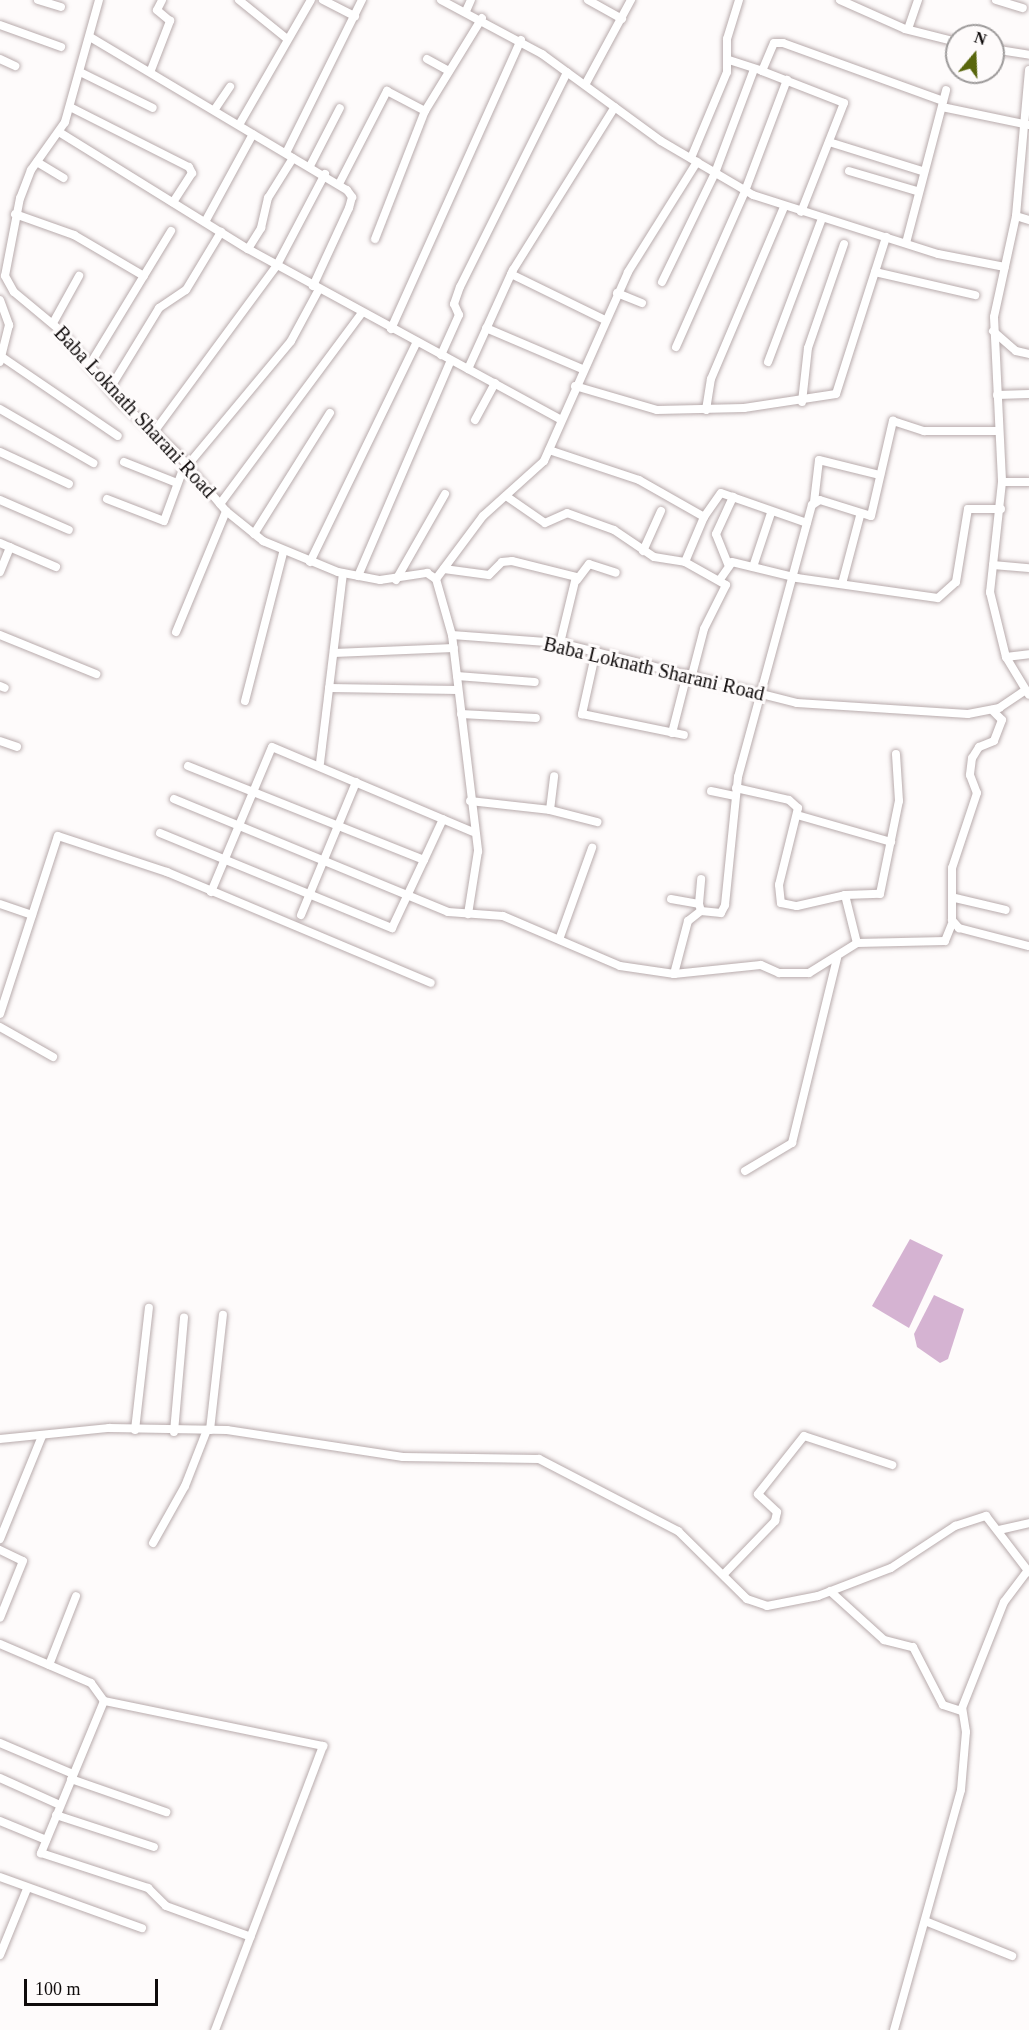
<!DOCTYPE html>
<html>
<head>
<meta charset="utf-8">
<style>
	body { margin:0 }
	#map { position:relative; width:1029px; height:2030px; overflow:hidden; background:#fefbfb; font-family:Georgia,serif }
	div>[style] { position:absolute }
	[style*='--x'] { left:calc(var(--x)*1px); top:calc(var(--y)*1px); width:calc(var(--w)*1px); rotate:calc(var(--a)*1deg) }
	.water>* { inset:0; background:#d5b3d2 }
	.roads { filter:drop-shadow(0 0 2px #b8abac) drop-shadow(0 0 2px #b8abac) }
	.street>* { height:8px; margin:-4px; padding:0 4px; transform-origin:4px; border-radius:4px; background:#fff }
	span { translate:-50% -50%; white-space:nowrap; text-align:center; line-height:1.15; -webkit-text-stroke:6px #fefbfb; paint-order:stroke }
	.street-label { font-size:20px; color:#0f0b0b }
	.north { position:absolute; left:945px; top:24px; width:60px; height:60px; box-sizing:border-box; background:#fefbfb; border:2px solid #9e9b9b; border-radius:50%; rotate:19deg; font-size:16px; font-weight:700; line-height:24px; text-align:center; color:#0f0b0b }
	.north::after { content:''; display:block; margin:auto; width:21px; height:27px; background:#59660c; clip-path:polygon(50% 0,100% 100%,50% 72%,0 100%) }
	.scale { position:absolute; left:24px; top:1979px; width:134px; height:27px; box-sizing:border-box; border:3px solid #0f0b0b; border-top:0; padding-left:8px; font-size:18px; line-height:21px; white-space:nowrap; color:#0f0b0b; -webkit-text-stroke:4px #fefbfb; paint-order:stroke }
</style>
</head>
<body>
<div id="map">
	<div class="water">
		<div style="clip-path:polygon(910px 1239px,943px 1255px,909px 1328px,872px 1306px)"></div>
		<div style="clip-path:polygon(934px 1295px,964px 1309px,948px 1359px,940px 1363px,917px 1347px,914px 1334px)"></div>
	</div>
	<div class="roads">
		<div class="street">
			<div style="--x:38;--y:0;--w:24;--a:17"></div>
			<div style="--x:99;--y:0;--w:127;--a:105.6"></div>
			<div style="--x:65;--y:122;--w:59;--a:125.3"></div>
			<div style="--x:31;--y:170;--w:30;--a:111"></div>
			<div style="--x:20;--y:198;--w:79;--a:100.9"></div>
			<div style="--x:5;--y:276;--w:18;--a:61"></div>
			<div style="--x:14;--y:292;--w:62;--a:39.8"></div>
			<div style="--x:62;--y:332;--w:88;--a:50.5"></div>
			<div style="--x:118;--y:400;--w:78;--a:41.9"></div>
			<div style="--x:176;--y:452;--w:77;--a:49.7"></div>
			<div style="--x:226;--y:511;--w:48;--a:39"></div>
			<div style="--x:263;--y:541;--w:81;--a:22.5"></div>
			<div style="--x:338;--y:572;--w:43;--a:10.8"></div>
			<div style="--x:380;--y:580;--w:48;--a:-8.5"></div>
			<div style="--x:427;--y:573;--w:11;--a:34"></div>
			<div style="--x:436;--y:579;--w:58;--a:74.1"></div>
			<div style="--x:452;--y:635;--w:218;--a:83.1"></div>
			<div style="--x:478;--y:851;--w:64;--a:99"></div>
			<div style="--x:239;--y:0;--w:60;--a:39"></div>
			<div style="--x:323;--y:0;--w:36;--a:27"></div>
			<div style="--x:441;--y:0;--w:115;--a:28.1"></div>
			<div style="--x:542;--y:54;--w:147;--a:36.2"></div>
			<div style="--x:661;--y:141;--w:107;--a:30.4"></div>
			<div style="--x:753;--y:195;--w:194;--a:17.7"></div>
			<div style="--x:938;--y:254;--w:68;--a:11"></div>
			<div style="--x:588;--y:0;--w:39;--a:29"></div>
			<div style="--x:840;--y:0;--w:71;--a:24"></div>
			<div style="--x:905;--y:29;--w:54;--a:14"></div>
			<div style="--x:996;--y:0;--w:28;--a:17"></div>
			<div style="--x:466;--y:11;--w:12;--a:-66"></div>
			<div style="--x:0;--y:25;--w:65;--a:19.8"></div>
			<div style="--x:908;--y:29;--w:31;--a:-71"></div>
			<div style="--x:90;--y:37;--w:299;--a:30.8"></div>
			<div style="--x:347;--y:190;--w:9;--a:54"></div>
			<div style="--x:352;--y:197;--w:11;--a:105"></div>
			<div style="--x:349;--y:208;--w:86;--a:114.8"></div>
			<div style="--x:993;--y:49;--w:36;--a:9"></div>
			<div style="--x:0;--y:59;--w:17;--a:25"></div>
			<div style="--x:427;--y:59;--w:25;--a:29"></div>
			<div style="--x:729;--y:60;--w:35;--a:18"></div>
			<div style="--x:762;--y:71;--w:30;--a:-67"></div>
			<div style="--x:774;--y:43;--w:9;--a:0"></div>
			<div style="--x:783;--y:43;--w:170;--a:19.9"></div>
			<div style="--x:151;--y:70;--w:53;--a:-68.8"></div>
			<div style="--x:170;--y:21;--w:17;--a:-140"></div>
			<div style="--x:157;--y:10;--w:11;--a:-63"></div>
			<div style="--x:1029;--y:70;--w:147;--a:95.1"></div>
			<div style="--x:1016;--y:216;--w:103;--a:102.3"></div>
			<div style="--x:994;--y:317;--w:165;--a:87.2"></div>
			<div style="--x:1002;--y:482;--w:111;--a:96.2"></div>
			<div style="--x:990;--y:592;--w:67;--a:76.2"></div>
			<div style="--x:1006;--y:657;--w:44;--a:58.8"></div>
			<div style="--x:762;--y:71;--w:88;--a:21.3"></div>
			<div style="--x:844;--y:103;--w:117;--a:111.5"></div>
			<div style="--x:80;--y:72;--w:81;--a:26.3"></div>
			<div style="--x:585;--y:85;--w:97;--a:-61.6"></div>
			<div style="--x:70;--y:107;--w:133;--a:26.8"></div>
			<div style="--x:189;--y:167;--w:7;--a:63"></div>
			<div style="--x:192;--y:173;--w:35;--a:123"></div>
			<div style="--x:942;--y:107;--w:89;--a:11.7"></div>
			<div style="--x:215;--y:109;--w:27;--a:-56"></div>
			<div style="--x:239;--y:125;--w:144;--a:-60.1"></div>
			<div style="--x:59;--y:132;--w:222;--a:31.8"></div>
			<div style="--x:248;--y:249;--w:355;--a:28.6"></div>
			<div style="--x:829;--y:142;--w:97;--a:17.3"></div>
			<div style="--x:286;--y:153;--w:171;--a:-63.6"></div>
			<div style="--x:691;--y:158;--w:93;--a:-67.3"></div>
			<div style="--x:727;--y:72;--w:33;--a:-90"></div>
			<div style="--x:727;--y:39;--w:41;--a:-72.9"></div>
			<div style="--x:37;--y:162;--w:31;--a:31"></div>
			<div style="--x:310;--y:166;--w:65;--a:-62.7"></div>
			<div style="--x:849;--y:171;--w:71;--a:16.4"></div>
			<div style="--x:339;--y:184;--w:105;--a:-62.7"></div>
			<div style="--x:387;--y:91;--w:43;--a:27.8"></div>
			<div style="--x:15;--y:214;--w:63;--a:19.6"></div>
			<div style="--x:74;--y:235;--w:81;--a:30.4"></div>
			<div style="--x:1016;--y:216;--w:14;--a:17"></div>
			<div style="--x:205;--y:222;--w:100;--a:-61.4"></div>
			<div style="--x:375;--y:239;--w:137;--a:-68.7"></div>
			<div style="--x:425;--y:111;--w:109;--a:-58.5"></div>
			<div style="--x:906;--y:243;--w:158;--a:-75.3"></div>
			<div style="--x:248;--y:249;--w:25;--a:-58"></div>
			<div style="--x:261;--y:228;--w:31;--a:-77"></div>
			<div style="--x:268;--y:198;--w:47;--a:-58"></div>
			<div style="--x:875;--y:272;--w:103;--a:13"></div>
			<div style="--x:511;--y:274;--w:105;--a:26.1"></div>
			<div style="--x:662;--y:282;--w:121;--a:-64.1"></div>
			<div style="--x:715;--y:173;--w:111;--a:-69.4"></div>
			<div style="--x:617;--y:293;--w:27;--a:22"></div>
			<div style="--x:0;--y:300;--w:27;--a:70"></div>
			<div style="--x:9;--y:325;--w:38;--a:104"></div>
			<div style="--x:53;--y:323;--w:54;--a:-61"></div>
			<div style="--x:486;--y:328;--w:104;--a:23.1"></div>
			<div style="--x:391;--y:329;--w:317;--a:-65.8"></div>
			<div style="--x:993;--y:331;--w:30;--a:41"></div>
			<div style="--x:1016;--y:351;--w:13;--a:13"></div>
			<div style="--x:676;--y:347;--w:171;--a:-66.1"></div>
			<div style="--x:745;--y:191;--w:119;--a:-69.3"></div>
			<div style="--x:441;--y:355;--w:44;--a:-65.8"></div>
			<div style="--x:459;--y:315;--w:12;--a:-114"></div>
			<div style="--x:454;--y:304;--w:18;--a:-71"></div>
			<div style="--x:460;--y:287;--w:240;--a:-63.5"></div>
			<div style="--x:2;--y:357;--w:140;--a:34.3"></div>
			<div style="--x:768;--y:362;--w:154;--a:-69.4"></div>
			<div style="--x:89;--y:366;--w:158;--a:-58.7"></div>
			<div style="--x:468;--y:369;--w:109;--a:-65.6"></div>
			<div style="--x:513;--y:270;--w:192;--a:-58"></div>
			<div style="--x:575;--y:386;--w:85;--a:16.3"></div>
			<div style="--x:657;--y:410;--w:87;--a:-1.3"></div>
			<div style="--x:744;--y:408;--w:93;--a:-8.7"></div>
			<div style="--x:836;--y:394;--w:165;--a:-72.3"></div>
			<div style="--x:109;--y:390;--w:96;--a:-58.6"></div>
			<div style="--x:159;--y:308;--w:32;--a:-34"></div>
			<div style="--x:186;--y:290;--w:68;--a:-58.9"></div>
			<div style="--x:997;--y:395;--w:32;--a:-2"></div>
			<div style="--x:802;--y:402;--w:54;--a:-83.7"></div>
			<div style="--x:808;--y:348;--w:110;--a:-70.9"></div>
			<div style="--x:0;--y:409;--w:108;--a:30.1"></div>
			<div style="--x:706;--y:410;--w:31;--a:-81"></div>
			<div style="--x:711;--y:379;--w:187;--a:-67"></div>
			<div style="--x:475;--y:420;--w:42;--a:-61.6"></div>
			<div style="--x:154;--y:432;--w:207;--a:-53.6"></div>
			<div style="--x:277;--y:265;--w:103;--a:-62.2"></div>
			<div style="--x:549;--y:450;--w:95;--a:18.4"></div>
			<div style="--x:639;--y:480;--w:75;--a:29.6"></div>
			<div style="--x:704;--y:517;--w:49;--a:112.9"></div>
			<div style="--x:685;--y:562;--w:47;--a:29.3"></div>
			<div style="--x:726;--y:585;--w:49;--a:116.6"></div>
			<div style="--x:704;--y:629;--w:48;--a:104.6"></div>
			<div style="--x:0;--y:452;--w:76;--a:24.9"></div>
			<div style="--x:124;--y:462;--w:57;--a:21.6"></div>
			<div style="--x:1002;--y:482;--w:27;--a:0"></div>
			<div style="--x:506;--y:496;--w:47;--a:34.7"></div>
			<div style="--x:545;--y:523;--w:24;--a:-24"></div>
			<div style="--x:567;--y:513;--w:50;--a:19.9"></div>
			<div style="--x:614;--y:530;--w:48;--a:34"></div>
			<div style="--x:654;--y:557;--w:31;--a:9"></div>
			<div style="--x:107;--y:499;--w:61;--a:21.1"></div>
			<div style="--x:164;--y:521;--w:52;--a:-69.8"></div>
			<div style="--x:182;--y:472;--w:170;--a:-50.2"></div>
			<div style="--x:291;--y:341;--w:59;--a:-61.7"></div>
			<div style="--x:0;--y:500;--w:75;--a:23.5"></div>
			<div style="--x:814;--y:502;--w:42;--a:-83.2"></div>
			<div style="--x:819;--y:460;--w:63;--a:13.8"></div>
			<div style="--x:220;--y:504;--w:238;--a:-53.4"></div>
			<div style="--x:704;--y:517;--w:29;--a:-55"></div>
			<div style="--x:721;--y:493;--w:91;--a:19.2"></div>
			<div style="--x:254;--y:534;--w:143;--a:-57.9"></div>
			<div style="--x:0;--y:543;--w:61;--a:23.2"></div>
			<div style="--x:643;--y:551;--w:44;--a:-65.8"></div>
			<div style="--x:310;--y:562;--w:245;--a:-64.1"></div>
			<div style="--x:728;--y:564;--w:32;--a:-112"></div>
			<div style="--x:716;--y:534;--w:41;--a:-65.3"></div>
			<div style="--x:993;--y:565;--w:36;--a:5"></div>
			<div style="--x:753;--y:567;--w:57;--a:-71.6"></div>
			<div style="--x:444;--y:569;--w:45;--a:7.6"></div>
			<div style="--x:489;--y:575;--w:18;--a:-45"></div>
			<div style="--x:502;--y:562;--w:10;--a:-6"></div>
			<div style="--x:512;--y:561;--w:66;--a:14"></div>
			<div style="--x:576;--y:577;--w:68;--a:103.6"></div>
			<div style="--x:0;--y:572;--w:27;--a:-68"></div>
			<div style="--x:358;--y:576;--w:235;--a:-66.7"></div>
			<div style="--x:721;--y:578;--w:19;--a:-55"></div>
			<div style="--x:732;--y:562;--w:67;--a:13.8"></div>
			<div style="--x:797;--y:578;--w:142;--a:8.1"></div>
			<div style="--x:938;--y:598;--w:24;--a:-42"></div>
			<div style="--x:956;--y:582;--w:74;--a:-80.7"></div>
			<div style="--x:968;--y:509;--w:33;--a:0"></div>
			<div style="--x:436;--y:579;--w:79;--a:-53.3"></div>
			<div style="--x:483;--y:516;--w:82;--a:-42"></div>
			<div style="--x:544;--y:461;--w:207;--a:-66"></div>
			<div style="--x:628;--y:272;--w:130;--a:-57.9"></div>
			<div style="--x:396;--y:580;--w:99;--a:-60.3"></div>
			<div style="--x:577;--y:580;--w:20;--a:-53"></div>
			<div style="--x:589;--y:564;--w:28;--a:18"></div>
			<div style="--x:842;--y:584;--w:70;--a:-75.2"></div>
			<div style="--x:176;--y:632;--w:131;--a:-67.5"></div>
			<div style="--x:0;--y:635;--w:104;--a:22.1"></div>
			<div style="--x:452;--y:635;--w:108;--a:4.2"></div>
			<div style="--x:560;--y:643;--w:244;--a:14.2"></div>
			<div style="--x:797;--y:703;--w:171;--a:3.7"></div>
			<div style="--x:968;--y:714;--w:32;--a:-11"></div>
			<div style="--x:999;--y:708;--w:32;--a:-34"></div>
			<div style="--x:596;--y:651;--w:65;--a:102.5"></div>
			<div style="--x:582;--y:714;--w:104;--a:11.6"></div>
			<div style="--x:334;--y:653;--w:120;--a:-2.4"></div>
			<div style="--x:1006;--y:657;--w:23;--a:-7"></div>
			<div style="--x:457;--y:676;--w:78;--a:4.4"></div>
			<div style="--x:0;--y:686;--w:5;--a:22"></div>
			<div style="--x:329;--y:688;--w:129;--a:0.9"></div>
			<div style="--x:245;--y:701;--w:153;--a:-75.6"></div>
			<div style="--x:992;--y:710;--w:14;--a:45"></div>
			<div style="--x:1002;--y:720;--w:22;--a:111"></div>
			<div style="--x:994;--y:741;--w:16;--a:158"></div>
			<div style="--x:979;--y:747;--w:13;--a:122"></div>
			<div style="--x:972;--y:758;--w:17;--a:97"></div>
			<div style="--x:970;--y:775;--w:19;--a:69"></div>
			<div style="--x:977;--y:793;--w:79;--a:108.4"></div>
			<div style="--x:952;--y:868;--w:52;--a:90"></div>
			<div style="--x:952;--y:920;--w:11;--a:49"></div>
			<div style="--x:959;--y:928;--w:71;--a:14.6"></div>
			<div style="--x:461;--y:714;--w:75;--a:3.1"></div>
			<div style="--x:672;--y:733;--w:61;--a:-75.7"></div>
			<div style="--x:0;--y:741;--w:18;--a:19"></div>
			<div style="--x:320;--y:763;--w:191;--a:-83.1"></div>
			<div style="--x:188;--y:766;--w:254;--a:21.7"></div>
			<div style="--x:424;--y:860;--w:45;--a:-65.1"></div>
			<div style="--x:736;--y:788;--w:54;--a:12.8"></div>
			<div style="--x:789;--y:800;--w:12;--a:42"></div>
			<div style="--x:798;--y:808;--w:79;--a:103.9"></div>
			<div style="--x:779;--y:885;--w:18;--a:84"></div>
			<div style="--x:781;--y:903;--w:16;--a:11"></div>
			<div style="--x:797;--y:906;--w:49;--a:-12.9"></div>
			<div style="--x:845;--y:895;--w:35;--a:-2"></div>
			<div style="--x:880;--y:894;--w:95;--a:-78.5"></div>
			<div style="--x:899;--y:801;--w:47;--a:-93.7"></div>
			<div style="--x:711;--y:791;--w:25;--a:12"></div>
			<div style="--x:174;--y:799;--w:296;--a:22.4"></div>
			<div style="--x:448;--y:912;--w:55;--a:4.2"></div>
			<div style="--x:503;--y:916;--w:127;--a:23.1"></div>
			<div style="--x:620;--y:966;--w:55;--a:8.4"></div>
			<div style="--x:674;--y:974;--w:55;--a:-75.2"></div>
			<div style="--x:688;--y:921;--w:16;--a:-38"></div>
			<div style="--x:701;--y:911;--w:20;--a:6"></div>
			<div style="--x:721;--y:913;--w:9;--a:-63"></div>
			<div style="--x:725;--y:905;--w:129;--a:-84.2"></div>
			<div style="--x:738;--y:777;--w:282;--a:-74.8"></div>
			<div style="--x:812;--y:505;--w:9;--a:-32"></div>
			<div style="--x:820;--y:500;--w:53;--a:17.4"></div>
			<div style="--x:871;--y:516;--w:98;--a:-77"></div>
			<div style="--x:893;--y:421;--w:33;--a:18"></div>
			<div style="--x:924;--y:431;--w:75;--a:0"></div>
			<div style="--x:470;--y:801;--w:81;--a:6.4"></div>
			<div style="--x:550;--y:810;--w:49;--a:14.3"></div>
			<div style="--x:550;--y:810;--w:34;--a:-83"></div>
			<div style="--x:797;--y:815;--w:98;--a:16"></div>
			<div style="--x:160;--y:833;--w:251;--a:22.3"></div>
			<div style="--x:392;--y:928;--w:75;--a:-64.8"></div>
			<div style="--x:211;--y:892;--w:157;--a:-67.2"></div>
			<div style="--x:272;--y:747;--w:218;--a:22.9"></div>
			<div style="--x:845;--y:895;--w:49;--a:76"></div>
			<div style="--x:955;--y:898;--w:52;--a:13.2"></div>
			<div style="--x:671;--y:899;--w:28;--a:10"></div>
			<div style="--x:699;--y:904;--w:7;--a:74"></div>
			<div style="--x:0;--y:904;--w:34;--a:19"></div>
			<div style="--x:699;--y:904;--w:25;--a:-85"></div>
			<div style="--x:301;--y:915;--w:144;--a:-67.5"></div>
			<div style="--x:560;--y:937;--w:95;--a:-70.2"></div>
			<div style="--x:674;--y:974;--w:87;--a:-5.9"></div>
			<div style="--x:761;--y:965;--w:20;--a:24"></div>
			<div style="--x:779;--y:973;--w:30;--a:0"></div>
			<div style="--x:809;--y:973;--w:57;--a:-32"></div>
			<div style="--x:857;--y:943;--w:88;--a:-1.3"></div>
			<div style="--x:945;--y:941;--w:18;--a:-68"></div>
			<div style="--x:0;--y:1014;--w:187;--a:-72"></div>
			<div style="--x:58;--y:836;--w:115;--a:18.3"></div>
			<div style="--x:167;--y:872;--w:286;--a:22.8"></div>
			<div style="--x:0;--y:1027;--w:61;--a:29.5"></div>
			<div style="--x:745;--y:1171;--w:55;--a:-30.8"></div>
			<div style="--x:792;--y:1143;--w:190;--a:-76.3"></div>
			<div style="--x:135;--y:1430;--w:123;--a:-83.5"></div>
			<div style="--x:210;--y:1430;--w:116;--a:-83.6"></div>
			<div style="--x:174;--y:1432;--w:115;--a:-85"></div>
			<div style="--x:0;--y:1439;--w:110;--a:-5.8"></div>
			<div style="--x:109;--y:1428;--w:118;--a:1"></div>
			<div style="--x:227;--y:1430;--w:178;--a:8.7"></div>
			<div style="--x:403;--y:1457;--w:136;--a:0.8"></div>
			<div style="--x:539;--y:1459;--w:157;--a:27.4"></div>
			<div style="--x:678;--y:1531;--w:97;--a:44.6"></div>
			<div style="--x:747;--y:1599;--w:21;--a:19"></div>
			<div style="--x:767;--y:1606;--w:52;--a:-11.1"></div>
			<div style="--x:818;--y:1596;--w:78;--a:-21"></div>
			<div style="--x:891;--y:1568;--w:77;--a:-33.3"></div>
			<div style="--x:955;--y:1526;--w:33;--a:-18"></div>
			<div style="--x:986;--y:1516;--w:71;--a:52.5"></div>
			<div style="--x:999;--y:1530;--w:31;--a:-13"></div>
			<div style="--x:0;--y:1539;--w:111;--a:-67.8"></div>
			<div style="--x:153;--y:1543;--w:65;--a:-60.7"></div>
			<div style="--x:185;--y:1486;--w:60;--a:-68.6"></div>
			<div style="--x:0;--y:1550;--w:25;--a:26"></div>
			<div style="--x:23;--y:1561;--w:61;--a:112"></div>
			<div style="--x:724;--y:1574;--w:74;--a:-46.1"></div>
			<div style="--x:775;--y:1521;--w:9;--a:-77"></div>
			<div style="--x:777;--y:1512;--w:26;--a:-137"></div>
			<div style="--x:758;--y:1494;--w:74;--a:-51.6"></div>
			<div style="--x:804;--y:1436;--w:93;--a:18.2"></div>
			<div style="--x:830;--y:1591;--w:73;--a:42.2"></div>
			<div style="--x:884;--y:1640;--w:30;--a:14"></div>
			<div style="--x:913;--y:1647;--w:65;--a:62.7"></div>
			<div style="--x:943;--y:1705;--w:20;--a:18"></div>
			<div style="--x:0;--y:1644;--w:99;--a:23.2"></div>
			<div style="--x:91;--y:1683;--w:22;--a:54"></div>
			<div style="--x:104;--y:1701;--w:165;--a:112.5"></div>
			<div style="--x:41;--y:1853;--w:113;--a:18.1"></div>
			<div style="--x:148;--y:1888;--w:25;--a:45"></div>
			<div style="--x:166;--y:1906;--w:90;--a:20"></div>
			<div style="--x:49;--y:1665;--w:74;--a:-68.6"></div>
			<div style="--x:104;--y:1701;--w:224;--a:11.6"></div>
			<div style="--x:323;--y:1746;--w:304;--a:110.8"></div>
			<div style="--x:0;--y:1743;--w:79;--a:23"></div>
			<div style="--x:0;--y:1778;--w:66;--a:24.2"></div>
			<div style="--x:71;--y:1779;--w:101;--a:19.2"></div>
			<div style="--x:56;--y:1815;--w:103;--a:18.1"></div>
			<div style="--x:0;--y:1821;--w:50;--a:22.4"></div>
			<div style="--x:0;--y:1877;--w:151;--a:19.8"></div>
			<div style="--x:925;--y:1921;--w:94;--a:21.9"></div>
			<div style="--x:0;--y:1955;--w:71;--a:-67.8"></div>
			<div style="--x:894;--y:2030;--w:249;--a:-74.4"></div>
			<div style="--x:961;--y:1790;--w:58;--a:-85.1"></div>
			<div style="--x:966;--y:1732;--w:24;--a:-99"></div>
			<div style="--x:962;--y:1708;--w:114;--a:-68.4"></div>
			<div style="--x:1004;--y:1602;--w:39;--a:-53"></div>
		</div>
	</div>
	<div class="street-label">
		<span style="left:135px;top:412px;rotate:47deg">Baba Loknath Sharani Road</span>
		<span style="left:654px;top:669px;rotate:13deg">Baba Loknath Sharani Road</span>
	</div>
	<div class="north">N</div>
	<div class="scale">100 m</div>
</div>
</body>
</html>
